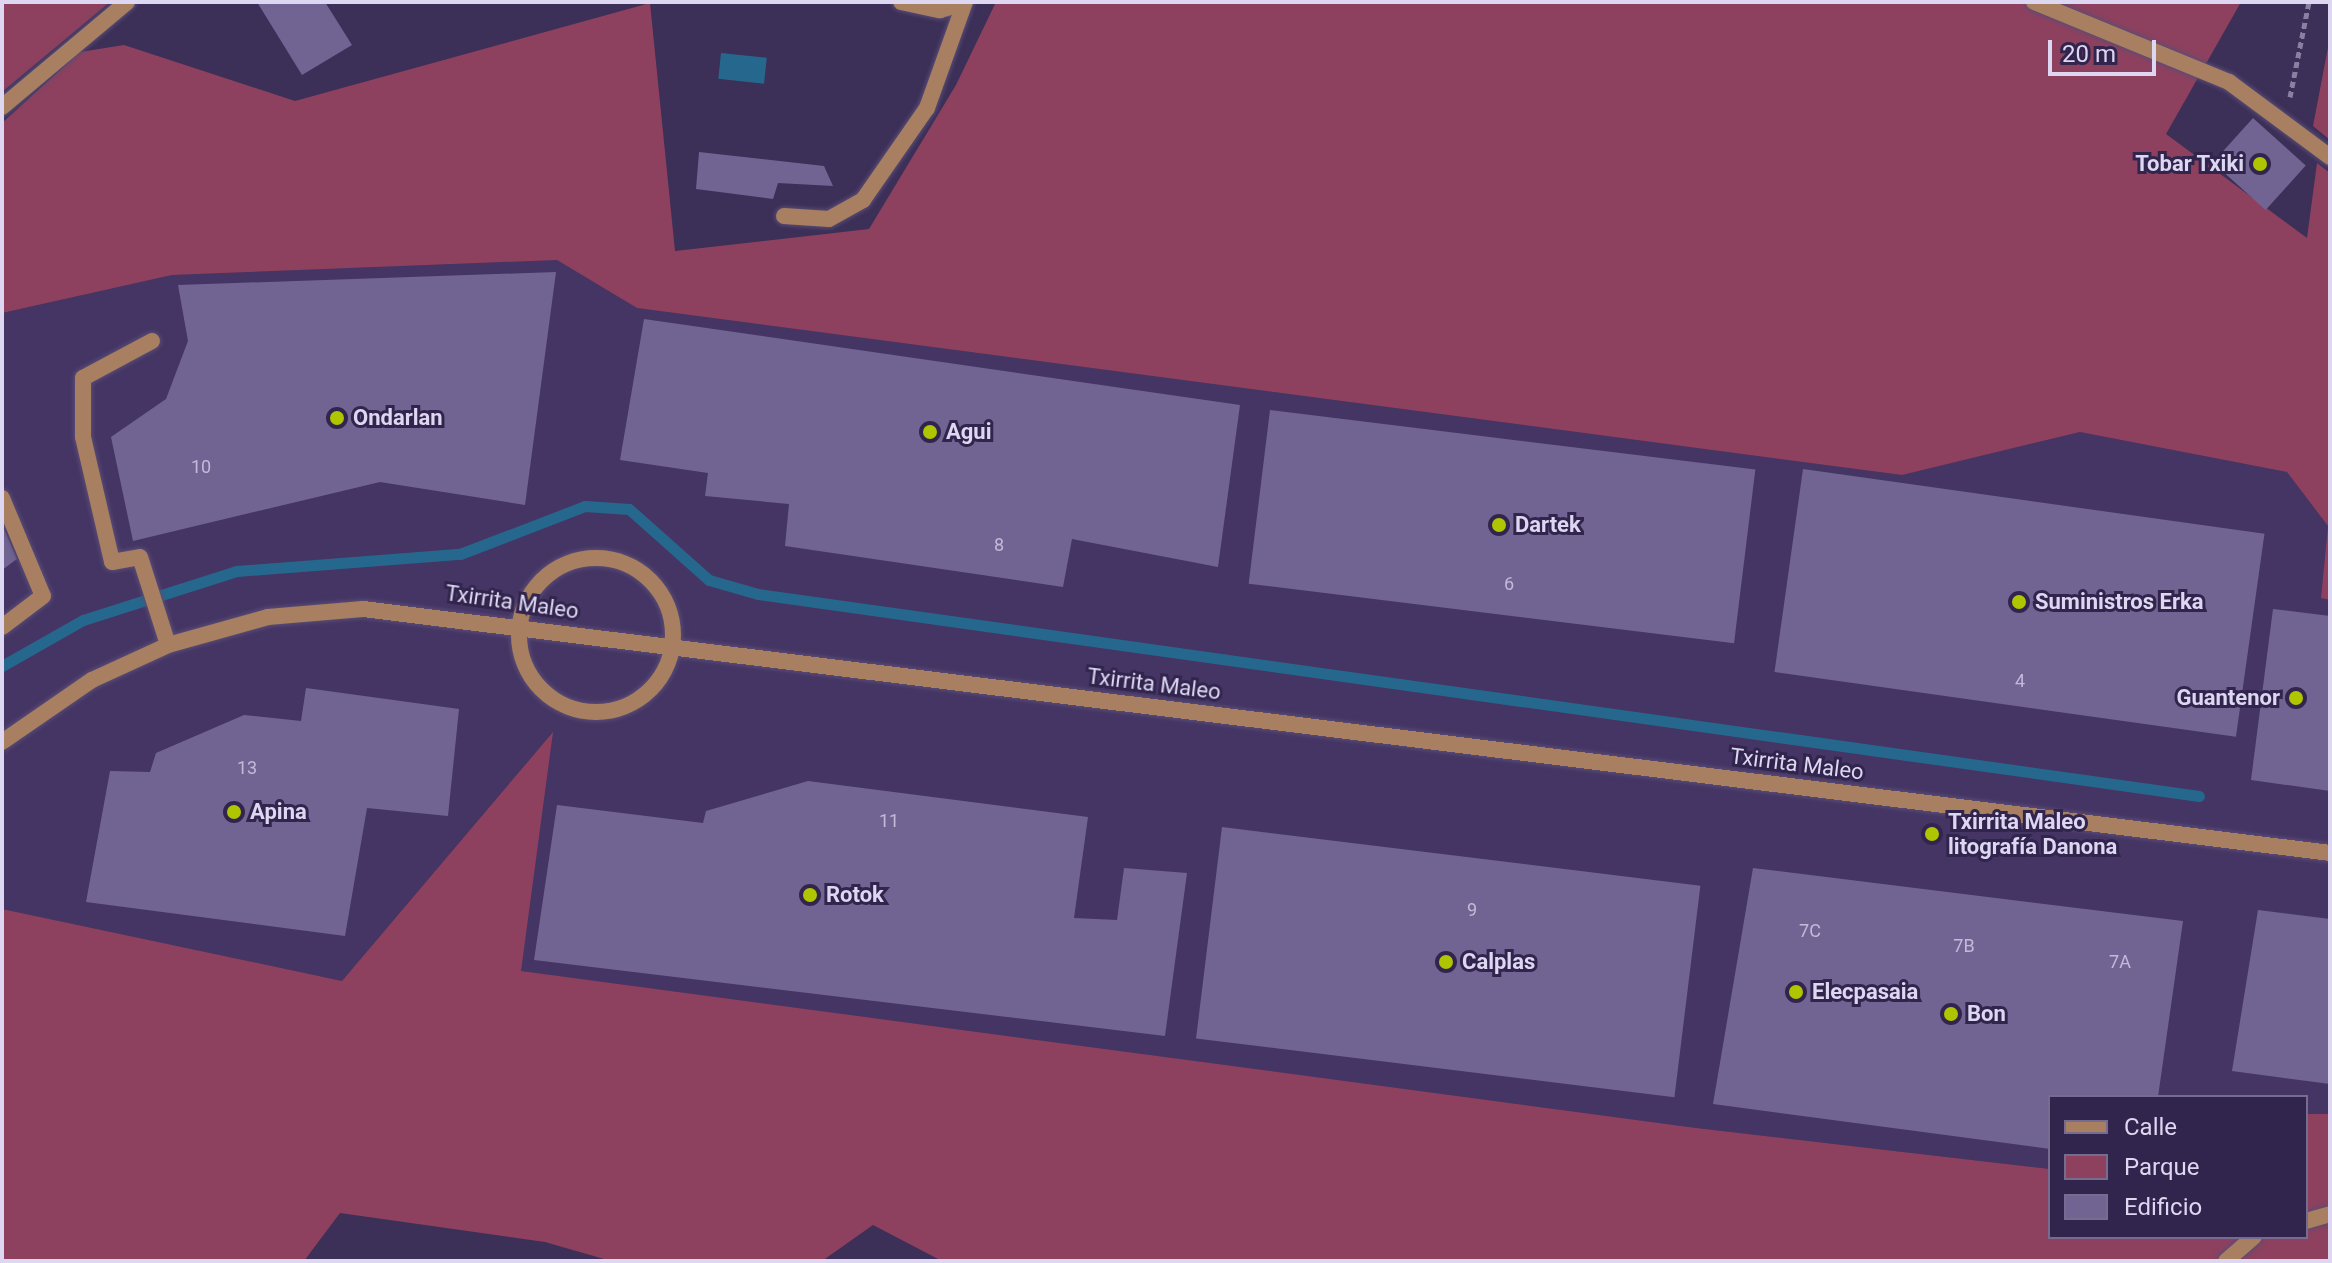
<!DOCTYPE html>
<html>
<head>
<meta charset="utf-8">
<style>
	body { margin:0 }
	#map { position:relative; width:2332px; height:1263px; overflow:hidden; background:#3c2f58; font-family:Roboto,sans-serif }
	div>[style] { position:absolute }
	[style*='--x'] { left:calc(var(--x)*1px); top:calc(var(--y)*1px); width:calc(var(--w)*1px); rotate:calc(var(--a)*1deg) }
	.built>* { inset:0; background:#453565 }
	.green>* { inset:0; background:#8e415f }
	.water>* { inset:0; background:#26688d; transform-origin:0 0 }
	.stream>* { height:11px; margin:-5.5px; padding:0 5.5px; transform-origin:5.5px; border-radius:5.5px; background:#26688d }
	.building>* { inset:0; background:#716492; transform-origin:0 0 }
	.path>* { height:5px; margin-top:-2.5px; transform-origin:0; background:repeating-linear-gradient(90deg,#8980a2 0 6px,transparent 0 10px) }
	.roads { filter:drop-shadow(0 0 2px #594d74) drop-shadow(0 0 2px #594d74) }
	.lane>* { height:16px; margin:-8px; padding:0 8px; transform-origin:8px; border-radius:8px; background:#a87f61 }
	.street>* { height:16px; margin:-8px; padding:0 8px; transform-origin:8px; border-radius:8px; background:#a87f61 }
	.street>.ring { margin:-8px; padding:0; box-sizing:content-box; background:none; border:16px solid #a87f61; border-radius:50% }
	.dots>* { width:22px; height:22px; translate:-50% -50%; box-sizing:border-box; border:4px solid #32254d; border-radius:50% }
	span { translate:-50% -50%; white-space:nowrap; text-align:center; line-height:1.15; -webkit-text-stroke:6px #32254d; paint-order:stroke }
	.number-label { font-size:18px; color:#c2bad9 }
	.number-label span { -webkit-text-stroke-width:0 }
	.poi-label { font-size:22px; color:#ddd7f1; font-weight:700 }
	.right { translate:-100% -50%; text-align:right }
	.left { translate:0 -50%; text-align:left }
	.street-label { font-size:22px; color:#ddd7f1 }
	.frame { position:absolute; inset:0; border:4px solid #ddd7f1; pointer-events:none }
	.legend { position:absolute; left:2048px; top:1095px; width:260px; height:144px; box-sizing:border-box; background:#32254d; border:2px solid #766c8f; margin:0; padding:10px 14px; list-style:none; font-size:24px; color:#ddd7f1 }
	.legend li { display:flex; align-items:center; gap:16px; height:40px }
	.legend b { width:40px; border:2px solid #766c8f }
	.scale { position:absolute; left:2048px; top:40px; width:108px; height:36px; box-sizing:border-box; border:4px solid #ddd7f1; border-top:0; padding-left:10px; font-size:24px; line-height:28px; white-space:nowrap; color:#ddd7f1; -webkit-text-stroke:6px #32254d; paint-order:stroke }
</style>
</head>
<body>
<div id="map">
	<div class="built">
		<div style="clip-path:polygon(557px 260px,637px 308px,1902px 475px,2080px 432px,2287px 472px,2328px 526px,2321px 598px,2330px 600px,2330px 1114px,2306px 1114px,2306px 1097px,2050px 1097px,2050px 1169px,1696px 1128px,520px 971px,552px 733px,342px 981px,2px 909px,2px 313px,172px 275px)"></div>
	</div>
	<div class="green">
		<div style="clip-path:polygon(2px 2px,110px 2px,2px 92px)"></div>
		<div style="clip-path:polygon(996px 2px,2241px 2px,2166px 134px,2307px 238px,2317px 163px,2330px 173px,2330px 600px,2321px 598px,2328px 526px,2287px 472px,2080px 432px,1902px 475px,637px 308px,557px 260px,172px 275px,2px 313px,2px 123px,80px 52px,124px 45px,295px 101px,650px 3px,675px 251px,869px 229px,956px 85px)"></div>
		<div style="clip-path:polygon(2330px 37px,2330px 140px,2313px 126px)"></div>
		<div style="clip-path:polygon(553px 732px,521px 971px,1696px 1128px,2050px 1169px,2050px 1237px,2306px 1237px,2306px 1114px,2330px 1114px,2330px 1261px,942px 1261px,873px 1225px,822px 1261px,611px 1261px,545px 1242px,340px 1213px,304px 1261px,2px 1261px,2px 909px,342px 981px)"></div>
	</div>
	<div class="water">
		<div style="left:721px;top:53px;width:46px;height:26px;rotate:6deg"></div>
	</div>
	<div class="stream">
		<div style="--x:2;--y:666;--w:93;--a:-29.6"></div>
		<div style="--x:83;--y:620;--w:162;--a:-17.7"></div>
		<div style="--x:237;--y:571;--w:224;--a:-4.4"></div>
		<div style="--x:460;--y:554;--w:134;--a:-21"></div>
		<div style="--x:585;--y:506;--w:44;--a:3.9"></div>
		<div style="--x:629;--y:509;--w:107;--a:41.6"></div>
		<div style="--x:709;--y:580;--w:51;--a:15.9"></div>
		<div style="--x:758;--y:594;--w:1455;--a:7.98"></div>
	</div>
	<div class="building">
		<div style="clip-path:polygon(257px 2px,325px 2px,352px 45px,302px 75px)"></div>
		<div style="left:2253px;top:118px;width:71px;height:60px;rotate:42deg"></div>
		<div style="clip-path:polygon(699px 152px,824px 166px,833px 186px,778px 183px,773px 199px,696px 189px)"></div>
		<div style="clip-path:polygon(556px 272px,525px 505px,380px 482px,133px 541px,111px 437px,166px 399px,188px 341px,178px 285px)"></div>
		<div style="clip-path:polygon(644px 319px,1240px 405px,1218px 567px,1072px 539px,1063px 587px,785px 546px,789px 504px,705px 496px,708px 473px,620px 460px)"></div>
		<div style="left:1270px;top:410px;width:489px;height:175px;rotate:7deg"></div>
		<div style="left:1803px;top:469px;width:466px;height:205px;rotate:8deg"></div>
		<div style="clip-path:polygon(2px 524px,17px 559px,2px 570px)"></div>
		<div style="clip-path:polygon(2273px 609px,2330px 616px,2330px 791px,2251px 780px)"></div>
		<div style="clip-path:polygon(306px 688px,459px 709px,448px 816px,367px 808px,345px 936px,86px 902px,110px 771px,150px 772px,156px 753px,244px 715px,301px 721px)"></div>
		<div style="clip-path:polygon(808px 781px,1088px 817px,1074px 918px,1117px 920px,1124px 868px,1187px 873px,1165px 1036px,534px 960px,557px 805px,703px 823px,706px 811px)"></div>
		<div style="left:1222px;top:827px;width:482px;height:213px;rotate:7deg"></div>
		<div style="clip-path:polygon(1753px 868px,2183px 921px,2158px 1097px,2050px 1097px,2050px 1149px,1713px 1104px)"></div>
		<div style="clip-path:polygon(2258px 910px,2330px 919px,2330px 1084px,2232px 1071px)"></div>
	</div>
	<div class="path">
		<div style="--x:2290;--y:97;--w:97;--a:-78.7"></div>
	</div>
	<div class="roads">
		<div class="lane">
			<div style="--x:901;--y:2;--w:40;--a:12"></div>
			<div style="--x:940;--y:10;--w:25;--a:-16"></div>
			<div style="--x:784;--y:216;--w:45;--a:3.8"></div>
			<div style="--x:829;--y:219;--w:39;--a:-29"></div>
			<div style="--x:863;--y:200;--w:112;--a:-55.2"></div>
			<div style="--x:927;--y:108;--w:113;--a:-70.3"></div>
			<div style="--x:152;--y:341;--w:78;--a:151.8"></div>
			<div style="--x:83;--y:378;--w:59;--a:90"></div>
			<div style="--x:83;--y:437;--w:128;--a:76.9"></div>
			<div style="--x:112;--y:562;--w:28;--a:-10"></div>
			<div style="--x:140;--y:557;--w:92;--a:72.3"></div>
			<div style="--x:2;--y:498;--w:106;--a:67.3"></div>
			<div style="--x:43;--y:596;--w:51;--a:142.9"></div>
		</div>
		<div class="street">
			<div style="--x:2034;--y:2;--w:211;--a:22.3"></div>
			<div style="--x:2229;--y:82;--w:126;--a:36.6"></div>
			<div style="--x:2;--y:107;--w:163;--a:-40"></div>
			<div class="ring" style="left:519px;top:558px;width:138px;height:138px"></div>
			<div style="--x:2;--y:742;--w:109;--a:-34.6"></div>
			<div style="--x:92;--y:680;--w:84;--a:-24.7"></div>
			<div style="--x:168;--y:645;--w:104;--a:-15.6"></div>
			<div style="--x:268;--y:617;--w:95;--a:-4.8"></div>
			<div style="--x:363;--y:609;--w:1982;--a:7.07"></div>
			<div style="--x:2306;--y:1221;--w:25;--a:-16"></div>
			<div style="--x:2226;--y:1261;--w:37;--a:-41"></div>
		</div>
	</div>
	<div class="dots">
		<div style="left:2260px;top:164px;background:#b0c501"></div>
		<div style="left:337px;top:418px;background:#b0c501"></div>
		<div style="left:930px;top:432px;background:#b0c501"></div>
		<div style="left:1499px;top:525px;background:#b0c501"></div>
		<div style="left:2019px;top:602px;background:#b0c501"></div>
		<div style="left:2296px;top:698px;background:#b0c501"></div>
		<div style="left:234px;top:812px;background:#b0c501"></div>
		<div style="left:1932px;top:834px;background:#b0c501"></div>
		<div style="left:810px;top:895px;background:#b0c501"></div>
		<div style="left:1446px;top:962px;background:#b0c501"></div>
		<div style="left:1796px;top:992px;background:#b0c501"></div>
		<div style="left:1951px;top:1014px;background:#b0c501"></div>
	</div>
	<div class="number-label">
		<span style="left:201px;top:467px">10</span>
		<span style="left:999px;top:545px">8</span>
		<span style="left:1509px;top:584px">6</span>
		<span style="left:2020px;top:681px">4</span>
		<span style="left:247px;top:768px">13</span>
		<span style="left:889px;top:821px">11</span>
		<span style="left:1472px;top:910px">9</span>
		<span style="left:1810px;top:931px">7C</span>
		<span style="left:1964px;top:946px">7B</span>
		<span style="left:2120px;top:962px">7A</span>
	</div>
	<div class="poi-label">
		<span class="right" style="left:2244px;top:164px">Tobar Txiki</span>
		<span class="left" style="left:353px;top:418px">Ondarlan</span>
		<span class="left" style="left:946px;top:432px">Agui</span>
		<span class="left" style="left:1515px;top:525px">Dartek</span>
		<span class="left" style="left:2035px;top:602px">Suministros Erka</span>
		<span class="right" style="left:2280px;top:698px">Guantenor</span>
		<span class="left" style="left:250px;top:812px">Apina</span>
		<span class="left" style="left:1948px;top:834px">Txirrita Maleo<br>litografía Danona</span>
		<span class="left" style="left:826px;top:895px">Rotok</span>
		<span class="left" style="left:1462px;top:962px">Calplas</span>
		<span class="left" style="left:1812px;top:992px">Elecpasaia</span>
		<span class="left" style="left:1967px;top:1014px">Bon</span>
	</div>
	<div class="street-label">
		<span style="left:512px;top:602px;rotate:8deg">Txirrita Maleo</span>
		<span style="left:1154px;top:684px;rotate:7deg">Txirrita Maleo</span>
		<span style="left:1797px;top:764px;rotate:7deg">Txirrita Maleo</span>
	</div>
	<div class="frame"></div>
	<ul class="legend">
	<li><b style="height:10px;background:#a87f61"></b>Calle</li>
	<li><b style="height:22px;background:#8e415f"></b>Parque</li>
	<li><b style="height:22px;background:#716492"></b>Edificio</li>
	</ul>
	<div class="scale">20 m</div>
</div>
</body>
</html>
